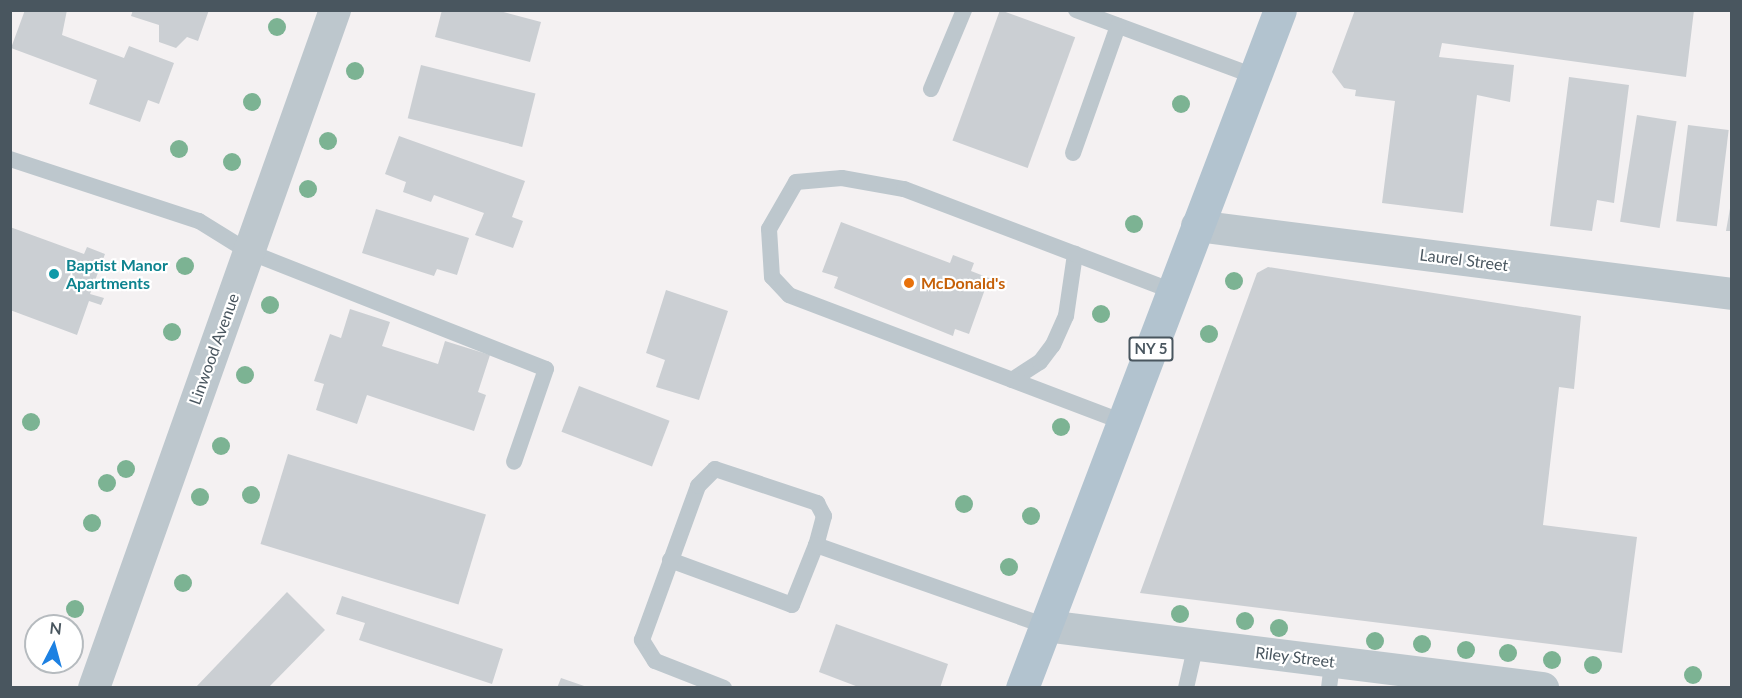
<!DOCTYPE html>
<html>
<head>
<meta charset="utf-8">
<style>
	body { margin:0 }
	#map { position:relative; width:1742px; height:698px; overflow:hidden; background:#f4f1f2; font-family:Lato,sans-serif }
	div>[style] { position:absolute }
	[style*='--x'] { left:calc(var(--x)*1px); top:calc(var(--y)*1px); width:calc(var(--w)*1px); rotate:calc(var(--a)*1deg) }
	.building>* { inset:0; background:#cbcfd3; transform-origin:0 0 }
	.lane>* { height:16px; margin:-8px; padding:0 8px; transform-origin:8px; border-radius:8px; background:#bdc7cd }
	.street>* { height:32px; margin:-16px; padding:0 16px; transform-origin:16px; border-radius:16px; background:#bdc7cd }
	.primary>* { height:33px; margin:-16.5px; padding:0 16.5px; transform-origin:16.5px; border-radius:16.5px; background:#b2c3cf }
	.trees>* { width:18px; height:18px; margin:-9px; border-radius:50%; background:#7cb393 }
	.dots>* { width:16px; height:16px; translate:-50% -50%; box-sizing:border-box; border:3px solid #fff; border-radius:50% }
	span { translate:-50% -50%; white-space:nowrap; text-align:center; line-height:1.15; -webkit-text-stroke:4.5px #fff; paint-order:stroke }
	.shield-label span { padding:2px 4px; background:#fff; border:2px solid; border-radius:4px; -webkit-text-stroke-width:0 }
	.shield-label { font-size:15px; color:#49565f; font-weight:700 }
	.street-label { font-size:16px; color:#49565f }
	.culture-label { font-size:16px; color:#0d838f; font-weight:700 }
	.left { translate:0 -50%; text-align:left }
	.food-label { font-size:16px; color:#c56008; font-weight:700 }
	.frame { position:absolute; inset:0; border:12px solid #49565f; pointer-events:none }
	.north { position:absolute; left:24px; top:614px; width:60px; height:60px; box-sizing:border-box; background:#fff; border:2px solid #b6bbbf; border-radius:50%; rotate:6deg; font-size:16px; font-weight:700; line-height:24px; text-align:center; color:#49565f }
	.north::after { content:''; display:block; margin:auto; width:21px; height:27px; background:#1d81e2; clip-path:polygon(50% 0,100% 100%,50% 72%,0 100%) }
</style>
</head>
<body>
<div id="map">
	<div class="building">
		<div style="clip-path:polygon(25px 10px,67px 10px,62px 35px,124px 58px,129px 46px,174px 63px,159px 104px,148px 100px,140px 122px,89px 104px,97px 80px,11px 48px)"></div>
		<div style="clip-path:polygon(133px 10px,209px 10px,198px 41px,187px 37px,176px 48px,159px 42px,159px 25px,131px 16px)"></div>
		<div style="clip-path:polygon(442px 10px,496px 10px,541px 22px,530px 62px,435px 37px)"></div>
		<div style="left:1000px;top:10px;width:80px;height:139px;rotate:20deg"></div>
		<div style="clip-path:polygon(1355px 10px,1694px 10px,1686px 77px,1442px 43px,1439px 57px,1514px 65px,1510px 102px,1477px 95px,1463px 213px,1382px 203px,1395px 101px,1355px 96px,1356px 90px,1344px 88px,1332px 72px)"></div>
		<div style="left:421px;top:65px;width:118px;height:55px;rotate:14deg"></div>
		<div style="clip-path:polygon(1569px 77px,1629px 85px,1614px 203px,1597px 200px,1592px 231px,1550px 226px)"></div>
		<div style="left:1637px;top:115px;width:40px;height:108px;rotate:9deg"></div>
		<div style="left:1688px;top:125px;width:41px;height:97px;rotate:7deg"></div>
		<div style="clip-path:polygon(399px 136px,525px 181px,512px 217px,523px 221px,513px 248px,475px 235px,484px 213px,434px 195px,431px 202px,403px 192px,406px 182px,385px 174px)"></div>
		<div style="clip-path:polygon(1732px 197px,1732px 231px,1726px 231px)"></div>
		<div style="clip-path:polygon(376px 209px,469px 238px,457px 275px,437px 269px,434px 276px,362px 253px)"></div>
		<div style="clip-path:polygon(841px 222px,950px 263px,953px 255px,974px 263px,971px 271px,989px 278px,969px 334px,955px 329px,953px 336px,834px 288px,838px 277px,822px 272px)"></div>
		<div style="clip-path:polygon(10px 227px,84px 254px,87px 247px,105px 254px,90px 294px,104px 298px,101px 305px,89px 301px,77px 335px,10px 310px)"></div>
		<div style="clip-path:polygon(1268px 267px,1581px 316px,1574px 389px,1559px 387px,1543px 525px,1637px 537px,1622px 653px,1140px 593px,1257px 273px)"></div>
		<div style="clip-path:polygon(666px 290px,728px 311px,699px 400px,656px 387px,665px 360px,646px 353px)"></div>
		<div style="clip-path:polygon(350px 309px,390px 322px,382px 346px,438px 364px,445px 341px,490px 355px,478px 392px,486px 395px,474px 431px,367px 395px,357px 424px,316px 410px,324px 384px,314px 381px,330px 334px,341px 338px)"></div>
		<div style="left:579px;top:386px;width:97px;height:49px;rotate:21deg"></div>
		<div style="left:288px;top:454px;width:207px;height:94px;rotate:17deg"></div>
		<div style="clip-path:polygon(287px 592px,325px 630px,268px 688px,195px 688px)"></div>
		<div style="clip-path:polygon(342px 596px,503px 649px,492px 684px,359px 640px,365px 623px,336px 614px)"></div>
		<div style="clip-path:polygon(836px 624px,948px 664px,940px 688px,861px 688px,819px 672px)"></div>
		<div style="clip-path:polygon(561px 678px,587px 687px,587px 688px,557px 688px)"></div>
	</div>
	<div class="lane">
		<div style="--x:1076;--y:10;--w:190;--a:20.3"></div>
		<div style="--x:931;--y:89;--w:86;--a:-67.3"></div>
		<div style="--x:1073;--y:153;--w:135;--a:-70.5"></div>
		<div style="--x:10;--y:159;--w:199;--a:18.2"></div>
		<div style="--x:199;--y:221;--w:59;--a:31.8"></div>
		<div style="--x:249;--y:252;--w:319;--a:21.5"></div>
		<div style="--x:546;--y:369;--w:98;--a:109"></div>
		<div style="--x:1012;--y:380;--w:33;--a:-33"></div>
		<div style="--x:1040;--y:362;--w:21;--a:-53"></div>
		<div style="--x:1053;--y:345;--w:32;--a:-66"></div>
		<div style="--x:1066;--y:316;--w:63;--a:-81.7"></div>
		<div style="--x:1123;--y:422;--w:357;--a:-159.2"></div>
		<div style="--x:789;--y:295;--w:25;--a:-133"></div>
		<div style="--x:772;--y:277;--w:48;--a:-93.6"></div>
		<div style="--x:769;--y:229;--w:54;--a:-60.1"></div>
		<div style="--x:796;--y:182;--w:46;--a:-5"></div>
		<div style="--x:842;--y:178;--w:63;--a:10.1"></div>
		<div style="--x:904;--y:189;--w:288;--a:20.8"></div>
		<div style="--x:670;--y:560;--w:130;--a:20.2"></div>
		<div style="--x:792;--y:605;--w:65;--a:-68.2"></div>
		<div style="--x:724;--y:688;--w:74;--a:-158.6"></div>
		<div style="--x:655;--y:661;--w:25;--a:-122"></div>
		<div style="--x:642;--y:640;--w:164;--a:-70"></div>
		<div style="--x:698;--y:486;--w:24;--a:-45"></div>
		<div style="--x:715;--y:469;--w:108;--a:18.4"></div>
		<div style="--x:817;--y:503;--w:15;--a:62"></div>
		<div style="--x:824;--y:516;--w:30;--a:105"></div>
		<div style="--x:816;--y:545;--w:244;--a:19.4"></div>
		<div style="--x:1186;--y:688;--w:45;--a:-77.2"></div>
		<div style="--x:1329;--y:688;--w:26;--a:-83"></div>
	</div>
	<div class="street">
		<div style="--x:1197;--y:226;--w:539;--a:7.24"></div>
		<div style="--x:1046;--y:626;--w:501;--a:7.11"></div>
		<div style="--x:94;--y:688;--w:720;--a:-70.43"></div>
	</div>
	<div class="primary">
		<div style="--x:1022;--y:688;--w:725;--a:-69.17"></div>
	</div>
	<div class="trees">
		<div style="left:277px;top:27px"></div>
		<div style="left:355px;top:71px"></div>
		<div style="left:252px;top:102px"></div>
		<div style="left:1181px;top:104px"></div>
		<div style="left:328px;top:141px"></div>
		<div style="left:179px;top:149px"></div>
		<div style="left:232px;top:162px"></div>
		<div style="left:308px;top:189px"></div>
		<div style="left:1134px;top:224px"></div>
		<div style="left:185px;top:266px"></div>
		<div style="left:1234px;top:281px"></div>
		<div style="left:270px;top:305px"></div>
		<div style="left:1101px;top:314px"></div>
		<div style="left:172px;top:332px"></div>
		<div style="left:1209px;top:334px"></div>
		<div style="left:245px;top:375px"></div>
		<div style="left:31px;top:422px"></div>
		<div style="left:1061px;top:427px"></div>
		<div style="left:221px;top:446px"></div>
		<div style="left:126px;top:469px"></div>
		<div style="left:107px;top:483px"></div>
		<div style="left:251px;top:495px"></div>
		<div style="left:200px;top:497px"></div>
		<div style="left:964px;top:504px"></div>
		<div style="left:1031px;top:516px"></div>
		<div style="left:92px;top:523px"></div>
		<div style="left:1009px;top:567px"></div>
		<div style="left:183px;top:583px"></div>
		<div style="left:75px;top:609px"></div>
		<div style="left:1180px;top:614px"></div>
		<div style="left:1245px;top:621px"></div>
		<div style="left:1279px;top:628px"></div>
		<div style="left:1375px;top:641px"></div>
		<div style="left:1422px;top:644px"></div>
		<div style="left:1466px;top:650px"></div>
		<div style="left:1508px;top:653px"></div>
		<div style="left:1552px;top:660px"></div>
		<div style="left:1593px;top:665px"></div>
		<div style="left:1693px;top:675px"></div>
	</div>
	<div class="dots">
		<div style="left:54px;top:274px;background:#0f9aa8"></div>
		<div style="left:909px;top:283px;background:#e8710a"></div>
	</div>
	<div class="shield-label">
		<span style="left:1151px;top:349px">NY 5</span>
	</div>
	<div class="street-label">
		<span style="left:1464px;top:260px;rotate:7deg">Laurel Street</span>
		<span style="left:214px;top:349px;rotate:-70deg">Linwood Avenue</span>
		<span style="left:1295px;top:657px;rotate:7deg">Riley Street</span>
	</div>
	<div class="culture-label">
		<span class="left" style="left:66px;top:274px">Baptist Manor<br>Apartments</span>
	</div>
	<div class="food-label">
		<span class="left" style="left:921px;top:283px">McDonald's</span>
	</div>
	<div class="frame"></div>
	<div class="north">N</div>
</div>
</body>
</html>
